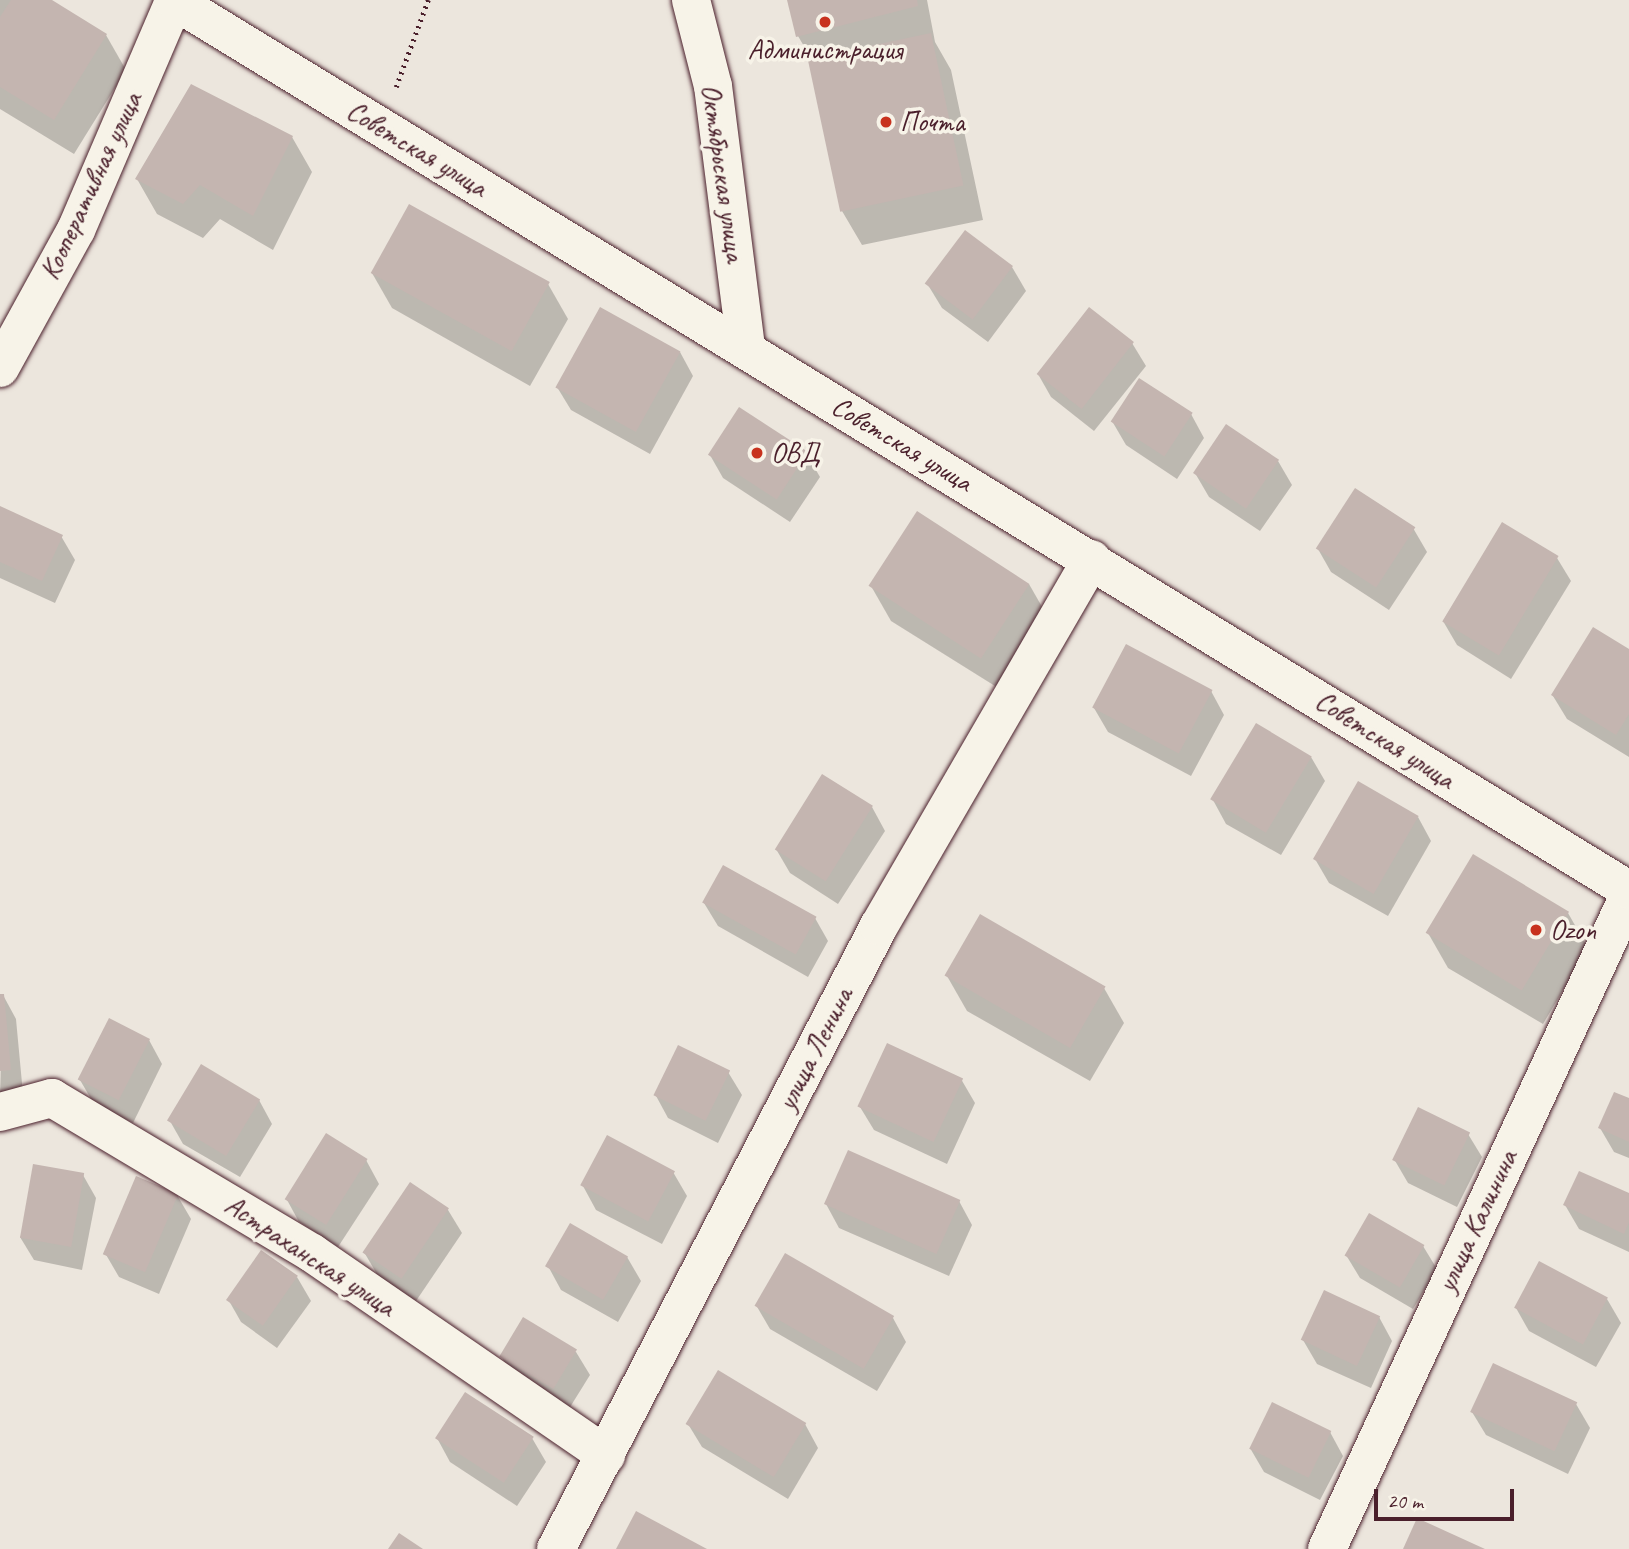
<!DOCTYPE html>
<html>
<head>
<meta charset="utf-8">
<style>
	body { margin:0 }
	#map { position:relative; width:1629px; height:1549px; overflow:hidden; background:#ece6dd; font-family:Caveat,sans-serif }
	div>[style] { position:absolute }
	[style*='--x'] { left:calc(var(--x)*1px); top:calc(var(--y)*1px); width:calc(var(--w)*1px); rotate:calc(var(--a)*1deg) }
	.shadow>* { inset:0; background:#0003 }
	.building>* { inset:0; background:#c4b5b0; transform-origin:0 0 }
	.path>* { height:4.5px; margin-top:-2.25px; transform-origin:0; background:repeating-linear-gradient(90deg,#4a1f2b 0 2px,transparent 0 7px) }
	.roads { filter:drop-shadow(0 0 2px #4a1f2b) drop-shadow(0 0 2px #4a1f2b) }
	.street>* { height:38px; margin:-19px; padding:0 19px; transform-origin:19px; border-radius:19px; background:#f7f3e8 }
	.secondary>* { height:38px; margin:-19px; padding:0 19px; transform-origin:19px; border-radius:19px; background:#f7f3e8 }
	.dots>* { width:19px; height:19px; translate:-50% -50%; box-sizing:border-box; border:4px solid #f7f3e8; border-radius:50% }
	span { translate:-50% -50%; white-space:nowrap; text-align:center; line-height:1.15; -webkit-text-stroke:7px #f7f3e8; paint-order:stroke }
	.poi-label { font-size:28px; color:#4a1f2b }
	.left { translate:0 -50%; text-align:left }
	.street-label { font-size:28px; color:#4a1f2b }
	.scale { position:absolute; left:1374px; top:1489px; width:140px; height:32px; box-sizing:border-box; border:4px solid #4a1f2b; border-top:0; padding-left:9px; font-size:21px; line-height:24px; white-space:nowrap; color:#4a1f2b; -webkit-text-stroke:5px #f7f3e8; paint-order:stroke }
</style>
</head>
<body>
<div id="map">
	<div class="shadow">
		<div style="clip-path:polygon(0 0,48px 0,106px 35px,126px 70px,74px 154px,0 109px)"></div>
		<div style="clip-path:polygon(789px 0,927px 0,935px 42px,951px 70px,983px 220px,862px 245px,842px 211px,812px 60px,798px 36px)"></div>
		<div style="clip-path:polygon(292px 137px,312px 172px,273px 250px,220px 219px,203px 238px,157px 214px,137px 179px)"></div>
		<div style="clip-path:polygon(1012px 267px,1026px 291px,988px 342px,942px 308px,928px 285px)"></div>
		<div style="clip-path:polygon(372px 273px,548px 284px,568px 319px,530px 386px,392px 308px)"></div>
		<div style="clip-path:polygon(1132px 343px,1146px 366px,1094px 431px,1051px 397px,1038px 374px)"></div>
		<div style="clip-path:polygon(680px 352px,693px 376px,650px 454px,571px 410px,557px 387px)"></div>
		<div style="clip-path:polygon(1191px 414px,1204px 438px,1177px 479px,1126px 445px,1112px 421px)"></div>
		<div style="clip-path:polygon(806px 453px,820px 477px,790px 522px,723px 478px,710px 455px)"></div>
		<div style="clip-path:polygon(1278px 461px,1292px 485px,1260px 531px,1209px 497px,1195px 473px)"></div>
		<div style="clip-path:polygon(0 508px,61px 536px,75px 560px,55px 603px,0 578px)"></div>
		<div style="clip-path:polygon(1502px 525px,1557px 558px,1571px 581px,1511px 679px,1457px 645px,1443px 621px)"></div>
		<div style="clip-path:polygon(1413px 528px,1427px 552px,1389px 610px,1331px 572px,1318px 549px)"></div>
		<div style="clip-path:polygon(1029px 584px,1049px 619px,1003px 691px,891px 621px,871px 586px)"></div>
		<div style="clip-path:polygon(1629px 651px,1629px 757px,1567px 719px,1553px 696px)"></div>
		<div style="clip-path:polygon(1211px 691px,1224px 715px,1191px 776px,1108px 732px,1094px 708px)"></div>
		<div style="clip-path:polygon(1311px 757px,1325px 781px,1281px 855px,1226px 824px,1213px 800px)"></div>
		<div style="clip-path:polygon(872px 807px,885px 831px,838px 904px,790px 873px,776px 849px)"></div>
		<div style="clip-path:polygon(1418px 817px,1431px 841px,1388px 916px,1329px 883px,1315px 859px)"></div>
		<div style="clip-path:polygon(704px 903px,815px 918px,828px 941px,808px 977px,718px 926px)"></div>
		<div style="clip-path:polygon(1568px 913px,1588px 948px,1543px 1024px,1448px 968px,1428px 933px)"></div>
		<div style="clip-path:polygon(947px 976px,1104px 988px,1124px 1023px,1090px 1081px,967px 1011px)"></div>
		<div style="clip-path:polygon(3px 995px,16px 1019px,23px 1094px,0 1096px)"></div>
		<div style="clip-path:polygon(149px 1040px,162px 1064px,133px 1123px,94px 1104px,80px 1080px)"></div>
		<div style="clip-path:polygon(728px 1072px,742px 1095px,718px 1143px,668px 1118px,655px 1094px)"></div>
		<div style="clip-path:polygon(961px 1079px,975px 1103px,947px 1164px,874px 1130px,860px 1107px)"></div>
		<div style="clip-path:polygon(259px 1100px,272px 1124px,240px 1177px,183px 1144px,170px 1121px)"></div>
		<div style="clip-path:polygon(1629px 1100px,1629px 1158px,1614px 1152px,1600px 1128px)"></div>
		<div style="clip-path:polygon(1468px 1134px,1482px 1157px,1457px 1207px,1408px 1183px,1394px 1159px)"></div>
		<div style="clip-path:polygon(366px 1160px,379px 1184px,338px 1247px,299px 1222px,286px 1198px)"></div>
		<div style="clip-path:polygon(673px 1172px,687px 1196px,662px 1244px,596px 1210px,583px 1186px)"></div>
		<div style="clip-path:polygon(83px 1175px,96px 1198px,82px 1270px,34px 1260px,20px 1237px)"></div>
		<div style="clip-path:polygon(410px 1184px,448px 1210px,462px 1233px,416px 1301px,378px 1276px,364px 1252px)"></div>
		<div style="clip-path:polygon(177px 1195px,191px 1219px,159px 1294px,119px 1277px,105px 1253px)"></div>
		<div style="clip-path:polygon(1629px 1195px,1629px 1252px,1579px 1229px,1565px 1205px)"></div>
		<div style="clip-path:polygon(959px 1201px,972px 1225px,949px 1276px,839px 1228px,826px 1204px)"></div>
		<div style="clip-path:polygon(1423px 1246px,1437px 1269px,1413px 1309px,1360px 1278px,1346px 1255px)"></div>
		<div style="clip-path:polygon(627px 1257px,641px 1281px,618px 1322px,561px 1290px,548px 1266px)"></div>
		<div style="clip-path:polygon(297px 1277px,311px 1301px,277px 1348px,241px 1322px,228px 1299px)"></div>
		<div style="clip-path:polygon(1607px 1299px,1621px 1323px,1596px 1367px,1529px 1331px,1516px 1308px)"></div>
		<div style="clip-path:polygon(756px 1305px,893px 1318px,906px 1342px,877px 1391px,770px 1329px)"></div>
		<div style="clip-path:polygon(1379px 1317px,1392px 1341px,1371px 1388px,1317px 1364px,1303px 1340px)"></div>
		<div style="clip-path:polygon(576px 1352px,590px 1375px,567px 1412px,515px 1380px,501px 1356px)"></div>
		<div style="clip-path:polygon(1576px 1404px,1590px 1428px,1568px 1474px,1486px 1435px,1472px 1412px)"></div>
		<div style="clip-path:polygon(688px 1424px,805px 1424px,818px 1448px,788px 1499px,702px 1447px)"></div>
		<div style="clip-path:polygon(1330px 1432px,1343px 1456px,1320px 1500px,1264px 1472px,1250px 1448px)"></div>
		<div style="clip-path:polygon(437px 1438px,532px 1438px,546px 1462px,517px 1506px,450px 1462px)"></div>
	</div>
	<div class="building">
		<div style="clip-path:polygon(11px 0,52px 0,107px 34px,54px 120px,0 87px,0 17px)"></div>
		<div style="clip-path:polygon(787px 0,917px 0,918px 6px,796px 37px)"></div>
		<div style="left:931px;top:33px;width:156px;height:126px;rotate:78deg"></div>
		<div style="clip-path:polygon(191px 84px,293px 136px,253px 216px,200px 185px,183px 204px,135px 179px)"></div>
		<div style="left:409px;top:204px;width:161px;height:79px;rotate:29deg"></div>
		<div style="left:965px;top:230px;width:60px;height:67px;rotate:37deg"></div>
		<div style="left:600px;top:307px;width:92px;height:92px;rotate:29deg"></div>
		<div style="left:1089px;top:307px;width:57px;height:85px;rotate:38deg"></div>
		<div style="left:1139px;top:378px;width:64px;height:52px;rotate:33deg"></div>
		<div style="left:739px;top:407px;width:82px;height:57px;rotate:33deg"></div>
		<div style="left:1226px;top:424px;width:64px;height:59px;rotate:34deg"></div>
		<div style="left:1355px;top:488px;width:72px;height:72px;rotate:33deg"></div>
		<div style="clip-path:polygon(0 506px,63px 535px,42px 581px,0 562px)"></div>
		<div style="left:917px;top:511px;width:134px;height:89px;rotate:33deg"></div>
		<div style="left:1502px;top:522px;width:66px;height:116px;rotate:31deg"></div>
		<div style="clip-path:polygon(1593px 627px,1629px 649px,1629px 714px,1616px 735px,1551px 695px)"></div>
		<div style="left:1126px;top:644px;width:98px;height:72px;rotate:28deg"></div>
		<div style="left:1256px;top:723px;width:65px;height:89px;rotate:31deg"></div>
		<div style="left:822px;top:774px;width:60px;height:89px;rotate:32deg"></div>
		<div style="left:1358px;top:781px;width:70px;height:90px;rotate:30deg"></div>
		<div style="left:1473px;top:854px;width:112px;height:92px;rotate:31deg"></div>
		<div style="left:723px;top:865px;width:107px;height:43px;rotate:29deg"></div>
		<div style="left:980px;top:914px;width:145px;height:71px;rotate:30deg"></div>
		<div style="clip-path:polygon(0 994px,4px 994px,11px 1070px,0 1071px)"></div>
		<div style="left:109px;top:1018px;width:46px;height:69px;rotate:27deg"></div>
		<div style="left:887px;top:1043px;width:84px;height:70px;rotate:25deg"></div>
		<div style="left:678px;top:1045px;width:58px;height:56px;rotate:26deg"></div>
		<div style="left:201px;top:1064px;width:69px;height:66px;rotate:31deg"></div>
		<div style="clip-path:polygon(1614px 1092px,1629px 1098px,1629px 1142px,1598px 1128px)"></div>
		<div style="left:1418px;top:1107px;width:58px;height:59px;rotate:26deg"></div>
		<div style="left:326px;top:1133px;width:49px;height:78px;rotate:32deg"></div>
		<div style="left:607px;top:1135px;width:77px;height:57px;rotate:28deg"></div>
		<div style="left:848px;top:1150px;width:123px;height:59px;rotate:24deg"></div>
		<div style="left:33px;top:1164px;width:52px;height:75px;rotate:10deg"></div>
		<div style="clip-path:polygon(1579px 1171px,1629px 1193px,1629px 1222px,1624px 1234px,1563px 1205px)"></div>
		<div style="left:136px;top:1176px;width:46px;height:85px;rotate:23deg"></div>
		<div style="left:410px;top:1182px;width:47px;height:85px;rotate:34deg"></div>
		<div style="left:1369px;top:1213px;width:64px;height:49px;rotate:30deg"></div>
		<div style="left:570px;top:1223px;width:67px;height:50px;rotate:30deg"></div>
		<div style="left:261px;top:1250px;width:45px;height:61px;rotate:35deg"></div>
		<div style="left:785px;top:1253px;width:126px;height:61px;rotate:30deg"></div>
		<div style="left:1539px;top:1261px;width:78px;height:53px;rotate:28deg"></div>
		<div style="left:1324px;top:1290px;width:62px;height:55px;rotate:25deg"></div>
		<div style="left:523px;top:1317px;width:63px;height:46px;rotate:31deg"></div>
		<div style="left:1493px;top:1363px;width:93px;height:54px;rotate:25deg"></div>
		<div style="left:718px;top:1370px;width:103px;height:63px;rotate:31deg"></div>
		<div style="left:465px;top:1392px;width:82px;height:55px;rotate:33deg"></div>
		<div style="left:1272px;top:1402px;width:66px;height:52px;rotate:26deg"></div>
		<div style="clip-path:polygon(636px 1511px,707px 1549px,616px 1549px)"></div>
		<div style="clip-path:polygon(1417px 1518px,1485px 1549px,1403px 1549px)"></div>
		<div style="clip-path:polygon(399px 1533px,423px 1549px,388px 1549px)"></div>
	</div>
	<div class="path">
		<div style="--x:396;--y:87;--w:93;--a:-69.8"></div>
	</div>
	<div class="roads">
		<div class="street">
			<div style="--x:691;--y:0;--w:89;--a:75.7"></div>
			<div style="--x:713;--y:86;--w:265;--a:82.8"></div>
			<div style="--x:0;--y:368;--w:158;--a:-61.2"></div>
			<div style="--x:76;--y:230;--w:249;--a:-66.8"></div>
			<div style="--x:0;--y:1112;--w:54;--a:-15.1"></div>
			<div style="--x:52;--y:1098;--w:303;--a:30.8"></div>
			<div style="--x:312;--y:1253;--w:357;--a:34.5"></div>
			<div style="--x:556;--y:1549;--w:702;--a:-62.6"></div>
			<div style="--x:879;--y:926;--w:424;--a:-59.9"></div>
			<div style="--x:1327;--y:1549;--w:720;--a:-65.21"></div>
		</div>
		<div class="secondary">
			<div style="--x:173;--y:0;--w:1706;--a:31.44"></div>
		</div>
	</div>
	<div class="dots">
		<div style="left:825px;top:22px;background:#c8321e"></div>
		<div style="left:886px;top:122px;background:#c8321e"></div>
		<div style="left:757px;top:453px;background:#c8321e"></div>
		<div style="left:1536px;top:930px;background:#c8321e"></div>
	</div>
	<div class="poi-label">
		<span style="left:825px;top:50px">Администрация</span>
		<span class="left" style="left:900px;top:122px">Почта</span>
		<span class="left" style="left:771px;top:453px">ОВД</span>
		<span class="left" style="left:1550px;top:930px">Ozon</span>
	</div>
	<div class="street-label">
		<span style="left:417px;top:149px;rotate:31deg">Советская улица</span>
		<span style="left:723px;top:173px;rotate:82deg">Октябрьская улица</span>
		<span style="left:91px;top:186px;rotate:-65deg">Кооперативная улица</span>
		<span style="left:902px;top:444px;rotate:31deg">Советская улица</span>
		<span style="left:1385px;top:740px;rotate:32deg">Советская улица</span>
		<span style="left:815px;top:1049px;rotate:-63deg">улица Ленина</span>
		<span style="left:1477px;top:1221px;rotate:-65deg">улица Калинина</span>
		<span style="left:310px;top:1256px;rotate:33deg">Астраханская улица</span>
	</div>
	<div class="scale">20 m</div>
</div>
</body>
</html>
